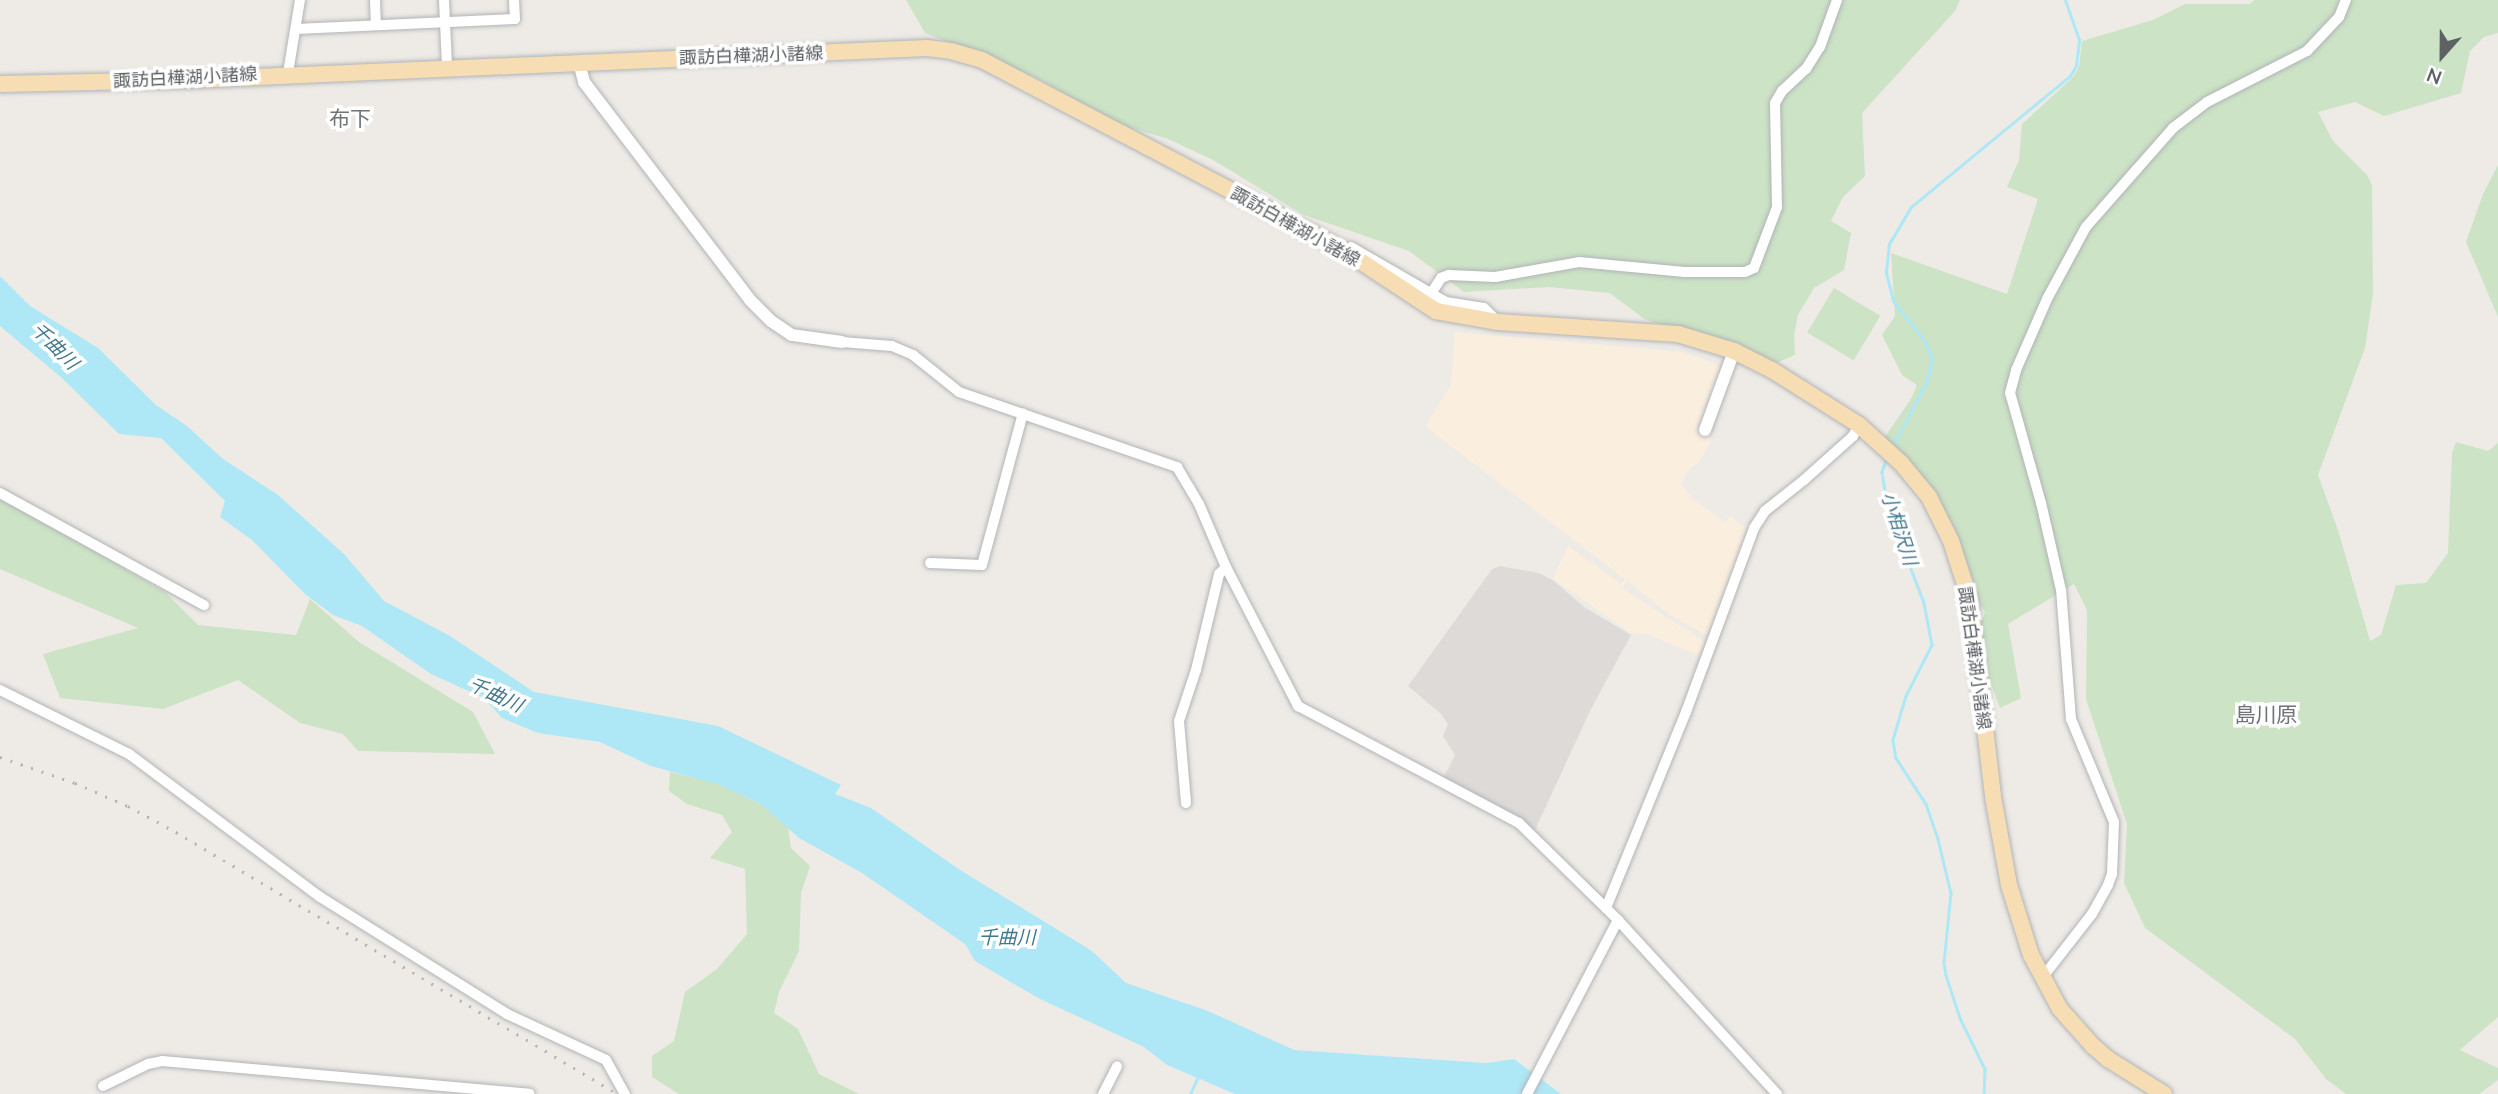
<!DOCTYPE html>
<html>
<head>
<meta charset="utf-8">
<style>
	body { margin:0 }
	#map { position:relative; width:2498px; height:1094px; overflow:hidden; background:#eeebe6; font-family:"Nunito Sans","Noto Sans JP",sans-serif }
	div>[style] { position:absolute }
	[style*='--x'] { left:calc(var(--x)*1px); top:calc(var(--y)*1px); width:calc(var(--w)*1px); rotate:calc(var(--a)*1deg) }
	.commercial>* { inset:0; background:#faeedf }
	.industrial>* { inset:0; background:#dddad8 }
	.green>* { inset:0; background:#cce3c5; transform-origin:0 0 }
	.water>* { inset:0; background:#aee7f6 }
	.stream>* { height:2.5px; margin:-1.25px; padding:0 1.25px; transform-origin:1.25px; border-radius:1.25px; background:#aee7f6 }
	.roads { filter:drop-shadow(0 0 2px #b1b4b7) drop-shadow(0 0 2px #b1b4b7) }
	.minor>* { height:10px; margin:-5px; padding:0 5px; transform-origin:5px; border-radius:5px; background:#fff }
	.tertiary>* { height:12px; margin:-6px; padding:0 6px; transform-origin:6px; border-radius:6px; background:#fff }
	.primary>* { height:16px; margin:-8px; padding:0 8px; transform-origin:8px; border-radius:8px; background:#f7ddb3 }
	.rail>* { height:2.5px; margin-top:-1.25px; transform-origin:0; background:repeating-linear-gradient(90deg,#b2b3b3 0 2px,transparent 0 11px) }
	span { translate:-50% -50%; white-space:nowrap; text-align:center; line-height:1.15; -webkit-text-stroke:7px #fff; paint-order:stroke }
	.street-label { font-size:18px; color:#5e6265 }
	.water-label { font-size:19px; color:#42788e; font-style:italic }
	.quarter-label { font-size:21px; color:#6f7477 }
	.north { position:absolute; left:2407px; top:21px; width:70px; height:70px; -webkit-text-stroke:5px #fff; paint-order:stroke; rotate:201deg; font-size:19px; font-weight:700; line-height:28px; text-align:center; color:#5e6265 }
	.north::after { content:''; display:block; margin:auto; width:24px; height:32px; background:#5e6265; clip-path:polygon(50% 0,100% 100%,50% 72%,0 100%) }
</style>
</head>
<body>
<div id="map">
	<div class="commercial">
		<div style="clip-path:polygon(1455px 332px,1682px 352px,1740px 372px,1734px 373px,1708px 438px,1711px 440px,1707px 449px,1699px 462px,1688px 470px,1681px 484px,1692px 498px,1725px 522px,1731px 516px,1743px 527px,1751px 522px,1709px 634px,1704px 634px,1672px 616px,1627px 581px,1622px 588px,1705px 642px,1700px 656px,1646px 634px,1632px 634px,1553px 579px,1568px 546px,1621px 584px,1625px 579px,1430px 430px,1426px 425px,1451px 385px)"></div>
	</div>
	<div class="industrial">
		<div style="clip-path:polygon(1500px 566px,1539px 573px,1554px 581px,1584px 607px,1631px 635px,1591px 709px,1534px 832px,1518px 817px,1444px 777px,1455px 755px,1443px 736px,1448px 724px,1441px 714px,1408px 686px,1492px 569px)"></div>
	</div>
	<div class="green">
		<div style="clip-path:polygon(906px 0,1960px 0,1955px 11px,1862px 113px,1865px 176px,1843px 197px,1831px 221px,1851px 233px,1844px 270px,1814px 288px,1798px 315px,1794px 335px,1795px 355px,1773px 364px,1644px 319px,1610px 293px,1549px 287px,1464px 292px,1409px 251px,1304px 215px,1213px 160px,1168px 139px,1118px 124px,1037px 78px,925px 33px)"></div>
		<div style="clip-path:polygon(2254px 0,2498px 0,2498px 33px,2484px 37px,2470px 51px,2461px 93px,2384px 116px,2355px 102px,2318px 112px,2333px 141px,2367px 175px,2372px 185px,2373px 294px,2365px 348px,2318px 475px,2338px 530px,2370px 641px,2381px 635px,2396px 585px,2426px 583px,2448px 553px,2452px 453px,2456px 442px,2488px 451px,2498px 443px,2498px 1017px,2460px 1050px,2498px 1068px,2498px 1080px,2479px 1094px,2346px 1094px,2326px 1079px,2295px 1039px,2145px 928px,2124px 883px,2127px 824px,2086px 699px,2087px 610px,2074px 584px,2008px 624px,2021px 698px,2000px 708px,1986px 671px,1980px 629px,1985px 612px,1974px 595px,1964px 561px,1884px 438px,1911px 399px,1917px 385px,1902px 375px,1882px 335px,1895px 316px,1891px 253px,2007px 294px,2038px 199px,2007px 187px,2019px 160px,2022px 124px,2073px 77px,2079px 67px,2082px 41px,2153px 20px,2185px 4px,2250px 4px)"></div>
		<div style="clip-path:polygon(2498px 165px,2498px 317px,2466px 242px,2483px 194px)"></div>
		<div style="left:1834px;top:288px;width:54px;height:52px;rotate:31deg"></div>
		<div style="clip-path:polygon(0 496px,165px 592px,198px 625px,296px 635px,310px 599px,359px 642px,473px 712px,495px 754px,358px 751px,343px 734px,300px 723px,238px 680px,163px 709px,60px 698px,43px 654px,138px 628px,0 569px)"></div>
		<div style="clip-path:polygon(670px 772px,717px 783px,761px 804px,788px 827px,791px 848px,810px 866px,801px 893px,799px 951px,779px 992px,774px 1013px,798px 1029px,819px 1074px,859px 1094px,679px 1094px,652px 1077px,652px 1056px,674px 1041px,685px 992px,717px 969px,747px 934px,745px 869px,710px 858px,732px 832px,722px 815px,687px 804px,669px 791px)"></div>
	</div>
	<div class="water">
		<div style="clip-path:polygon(0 276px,30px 306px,98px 348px,156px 405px,187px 426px,223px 459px,278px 495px,344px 554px,384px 601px,450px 636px,534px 692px,718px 726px,741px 737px,841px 785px,835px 794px,871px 808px,960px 870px,1092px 951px,1126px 983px,1208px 1011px,1294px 1050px,1486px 1063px,1514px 1059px,1561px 1094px,1235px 1094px,1167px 1065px,1144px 1047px,1040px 999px,975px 961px,965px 944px,862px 873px,799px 838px,761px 804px,720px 785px,651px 766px,600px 742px,538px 733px,502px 718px,484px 698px,431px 674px,362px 626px,333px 615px,305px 594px,252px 540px,220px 517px,225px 501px,161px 438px,119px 434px,63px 379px,0 326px)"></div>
	</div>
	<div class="stream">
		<div style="--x:1892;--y:448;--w:76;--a:-62.4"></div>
		<div style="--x:1927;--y:381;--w:22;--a:-77"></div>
		<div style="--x:1932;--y:360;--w:19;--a:-111"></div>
		<div style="--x:1925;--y:342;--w:52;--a:-128"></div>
		<div style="--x:1893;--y:301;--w:30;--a:-104"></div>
		<div style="--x:1886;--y:272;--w:28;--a:-84"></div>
		<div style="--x:1889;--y:244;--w:43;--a:-59.3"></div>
		<div style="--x:1911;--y:207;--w:206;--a:-39.5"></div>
		<div style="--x:2070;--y:76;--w:12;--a:-59"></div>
		<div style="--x:2076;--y:66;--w:26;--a:-83"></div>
		<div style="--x:2079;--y:40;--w:42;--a:-109.3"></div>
		<div style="--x:1887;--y:458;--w:15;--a:110"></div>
		<div style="--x:1882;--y:472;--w:37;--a:81"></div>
		<div style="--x:1888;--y:509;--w:101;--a:69"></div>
		<div style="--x:1924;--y:603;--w:43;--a:79.2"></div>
		<div style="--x:1932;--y:645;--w:57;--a:117"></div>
		<div style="--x:1906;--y:696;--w:46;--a:106.5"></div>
		<div style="--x:1893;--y:740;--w:18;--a:81"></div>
		<div style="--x:1896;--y:758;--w:55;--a:56.9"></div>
		<div style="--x:1926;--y:804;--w:37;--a:71"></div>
		<div style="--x:1938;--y:839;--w:56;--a:76.5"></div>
		<div style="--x:1951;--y:893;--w:70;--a:95.7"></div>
		<div style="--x:1944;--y:963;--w:12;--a:81"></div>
		<div style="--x:1946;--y:975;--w:45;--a:72"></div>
		<div style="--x:1960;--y:1018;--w:57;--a:63.9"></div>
		<div style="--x:1985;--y:1069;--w:25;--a:92"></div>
		<div style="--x:1190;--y:1094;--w:21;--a:-65"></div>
	</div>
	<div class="roads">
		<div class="minor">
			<div style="--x:375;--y:0;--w:25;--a:88"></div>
			<div style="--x:444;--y:0;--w:67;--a:87.4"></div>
			<div style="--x:296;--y:29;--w:219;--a:-2.6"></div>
			<div style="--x:515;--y:19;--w:19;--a:-93"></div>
			<div style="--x:288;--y:73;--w:74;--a:-80.7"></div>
			<div style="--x:1351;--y:247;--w:110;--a:30.1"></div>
			<div style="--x:1446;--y:302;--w:38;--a:9"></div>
			<div style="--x:1484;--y:308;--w:20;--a:45"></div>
			<div style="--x:1432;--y:292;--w:17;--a:-57"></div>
			<div style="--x:1441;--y:278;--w:9;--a:-21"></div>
			<div style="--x:1449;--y:275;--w:46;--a:2.5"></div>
			<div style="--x:1495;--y:277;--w:85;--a:-10.1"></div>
			<div style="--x:1579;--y:262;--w:106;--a:5.4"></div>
			<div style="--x:1685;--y:272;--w:60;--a:0"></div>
			<div style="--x:1745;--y:272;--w:10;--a:-24"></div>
			<div style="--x:1754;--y:268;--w:65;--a:-69.3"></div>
			<div style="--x:1777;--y:207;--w:104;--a:-91.1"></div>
			<div style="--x:1775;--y:103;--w:14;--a:-60"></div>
			<div style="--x:1782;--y:91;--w:33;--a:-43"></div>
			<div style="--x:1806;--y:69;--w:26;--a:-58"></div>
			<div style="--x:1820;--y:47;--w:50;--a:-70.1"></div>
			<div style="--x:842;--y:342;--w:50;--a:4.6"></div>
			<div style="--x:892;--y:346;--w:23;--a:23"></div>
			<div style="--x:913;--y:355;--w:59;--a:38.8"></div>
			<div style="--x:959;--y:392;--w:231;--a:19"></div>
			<div style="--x:1177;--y:467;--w:43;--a:59.3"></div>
			<div style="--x:1199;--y:504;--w:69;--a:66.8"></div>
			<div style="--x:1226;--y:567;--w:157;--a:62.6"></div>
			<div style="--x:1298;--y:706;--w:250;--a:27.9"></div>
			<div style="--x:1519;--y:823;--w:139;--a:44.4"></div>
			<div style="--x:1618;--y:920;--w:236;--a:47.6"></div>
			<div style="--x:0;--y:493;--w:233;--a:28.8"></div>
			<div style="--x:930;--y:563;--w:52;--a:2.2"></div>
			<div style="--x:982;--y:565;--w:157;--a:-74.9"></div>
			<div style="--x:0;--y:690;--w:144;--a:26.4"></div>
			<div style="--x:129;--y:754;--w:239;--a:36.8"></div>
			<div style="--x:320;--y:897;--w:221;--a:32"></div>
			<div style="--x:507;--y:1014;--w:109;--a:24.9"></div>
			<div style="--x:606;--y:1060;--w:39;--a:61"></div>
			<div style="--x:1186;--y:803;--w:82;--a:-94.9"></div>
			<div style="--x:1179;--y:721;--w:54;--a:-71.6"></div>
			<div style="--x:1196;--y:670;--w:99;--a:-76.5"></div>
			<div style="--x:1219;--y:574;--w:10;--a:-45"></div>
			<div style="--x:1606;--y:908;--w:212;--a:-67.8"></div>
			<div style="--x:1686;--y:712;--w:196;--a:-69.7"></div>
			<div style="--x:1754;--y:528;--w:20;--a:-57"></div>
			<div style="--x:1765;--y:511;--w:50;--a:-38.5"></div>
			<div style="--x:1804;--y:480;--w:66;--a:-41.9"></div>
			<div style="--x:1853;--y:436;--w:13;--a:-61"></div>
			<div style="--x:2042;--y:978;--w:81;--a:-52"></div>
			<div style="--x:2092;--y:914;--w:33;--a:-61"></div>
			<div style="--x:2108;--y:885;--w:12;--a:-70"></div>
			<div style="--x:2112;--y:874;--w:52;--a:-87.8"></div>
			<div style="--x:2114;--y:822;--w:112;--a:-112.7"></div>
			<div style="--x:2071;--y:719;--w:129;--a:-94.4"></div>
			<div style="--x:2061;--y:590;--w:89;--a:-102.9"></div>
			<div style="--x:2041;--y:503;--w:114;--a:-105.7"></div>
			<div style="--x:2010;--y:393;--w:24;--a:-75"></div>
			<div style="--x:2016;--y:370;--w:77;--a:-66.4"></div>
			<div style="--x:2047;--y:299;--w:82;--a:-61.6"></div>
			<div style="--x:2086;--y:227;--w:77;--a:-48.7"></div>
			<div style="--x:2137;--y:169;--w:55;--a:-48.7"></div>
			<div style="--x:2173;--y:128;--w:43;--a:-37.4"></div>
			<div style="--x:2207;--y:102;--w:112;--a:-27"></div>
			<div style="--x:2307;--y:51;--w:47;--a:-46.7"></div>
			<div style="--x:2339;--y:17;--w:18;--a:-68"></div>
			<div style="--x:103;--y:1086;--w:50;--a:-26.1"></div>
			<div style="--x:148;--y:1064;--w:14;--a:-12"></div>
			<div style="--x:162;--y:1061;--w:369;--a:5.1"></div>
			<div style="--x:1103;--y:1094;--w:31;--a:-63"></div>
			<div style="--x:1527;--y:1094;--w:196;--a:-62.4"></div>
		</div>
		<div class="tertiary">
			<div style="--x:579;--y:63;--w:20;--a:75"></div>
			<div style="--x:584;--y:82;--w:274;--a:52.7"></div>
			<div style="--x:750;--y:300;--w:30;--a:45"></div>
			<div style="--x:771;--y:321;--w:25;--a:34"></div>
			<div style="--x:792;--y:335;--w:50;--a:8"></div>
			<div style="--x:1705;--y:430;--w:84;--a:-69.8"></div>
		</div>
		<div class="primary">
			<div style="--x:0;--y:84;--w:188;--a:-1.2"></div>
			<div style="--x:188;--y:80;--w:740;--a:-2.48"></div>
			<div style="--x:927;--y:48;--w:24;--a:7"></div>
			<div style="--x:951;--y:51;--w:32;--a:16"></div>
			<div style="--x:982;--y:60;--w:407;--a:27.7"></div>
			<div style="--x:1342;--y:249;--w:113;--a:33.4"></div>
			<div style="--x:1436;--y:311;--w:63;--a:10.1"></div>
			<div style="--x:1498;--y:322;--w:180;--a:3.8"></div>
			<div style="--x:1678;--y:334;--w:59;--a:16.9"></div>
			<div style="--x:1734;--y:351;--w:42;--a:26.6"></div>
			<div style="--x:1772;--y:370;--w:103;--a:32.3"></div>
			<div style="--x:1859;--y:425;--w:57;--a:42.1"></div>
			<div style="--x:1901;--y:463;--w:44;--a:50.5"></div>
			<div style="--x:1929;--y:497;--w:49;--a:63.4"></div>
			<div style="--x:1951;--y:541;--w:62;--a:72.1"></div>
			<div style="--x:1970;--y:600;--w:198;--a:83.3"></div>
			<div style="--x:1993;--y:797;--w:89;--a:79.7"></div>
			<div style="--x:2009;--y:885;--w:73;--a:72.6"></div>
			<div style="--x:2031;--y:955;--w:61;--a:61.8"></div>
			<div style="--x:2060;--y:1009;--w:50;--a:48.3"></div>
			<div style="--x:2093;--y:1046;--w:20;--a:41"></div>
			<div style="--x:2108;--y:1059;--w:66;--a:32"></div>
		</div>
	</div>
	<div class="rail">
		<div style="--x:0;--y:757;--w:79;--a:19.1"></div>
		<div style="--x:75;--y:783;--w:58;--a:23.5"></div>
		<div style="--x:128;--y:806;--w:55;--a:28.4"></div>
		<div style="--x:176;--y:832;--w:514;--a:30.66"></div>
	</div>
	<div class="street-label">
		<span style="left:751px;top:56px;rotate:-2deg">諏訪白樺湖小諸線</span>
		<span style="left:185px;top:78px;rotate:-3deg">諏訪白樺湖小諸線</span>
		<span style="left:1295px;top:227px;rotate:29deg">諏訪白樺湖小諸線</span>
		<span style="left:1974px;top:658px;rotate:82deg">諏訪白樺湖小諸線</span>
	</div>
	<div class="water-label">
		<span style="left:54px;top:347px;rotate:45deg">千曲川</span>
		<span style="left:1898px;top:529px;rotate:72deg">小相沢川</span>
		<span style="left:495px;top:696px;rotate:25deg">千曲川</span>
		<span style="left:1007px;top:939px">千曲川</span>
	</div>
	<div class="quarter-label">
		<span style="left:350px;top:119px">布下</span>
		<span style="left:2266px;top:715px">島川原</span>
	</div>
	<div class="north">N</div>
</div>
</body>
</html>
